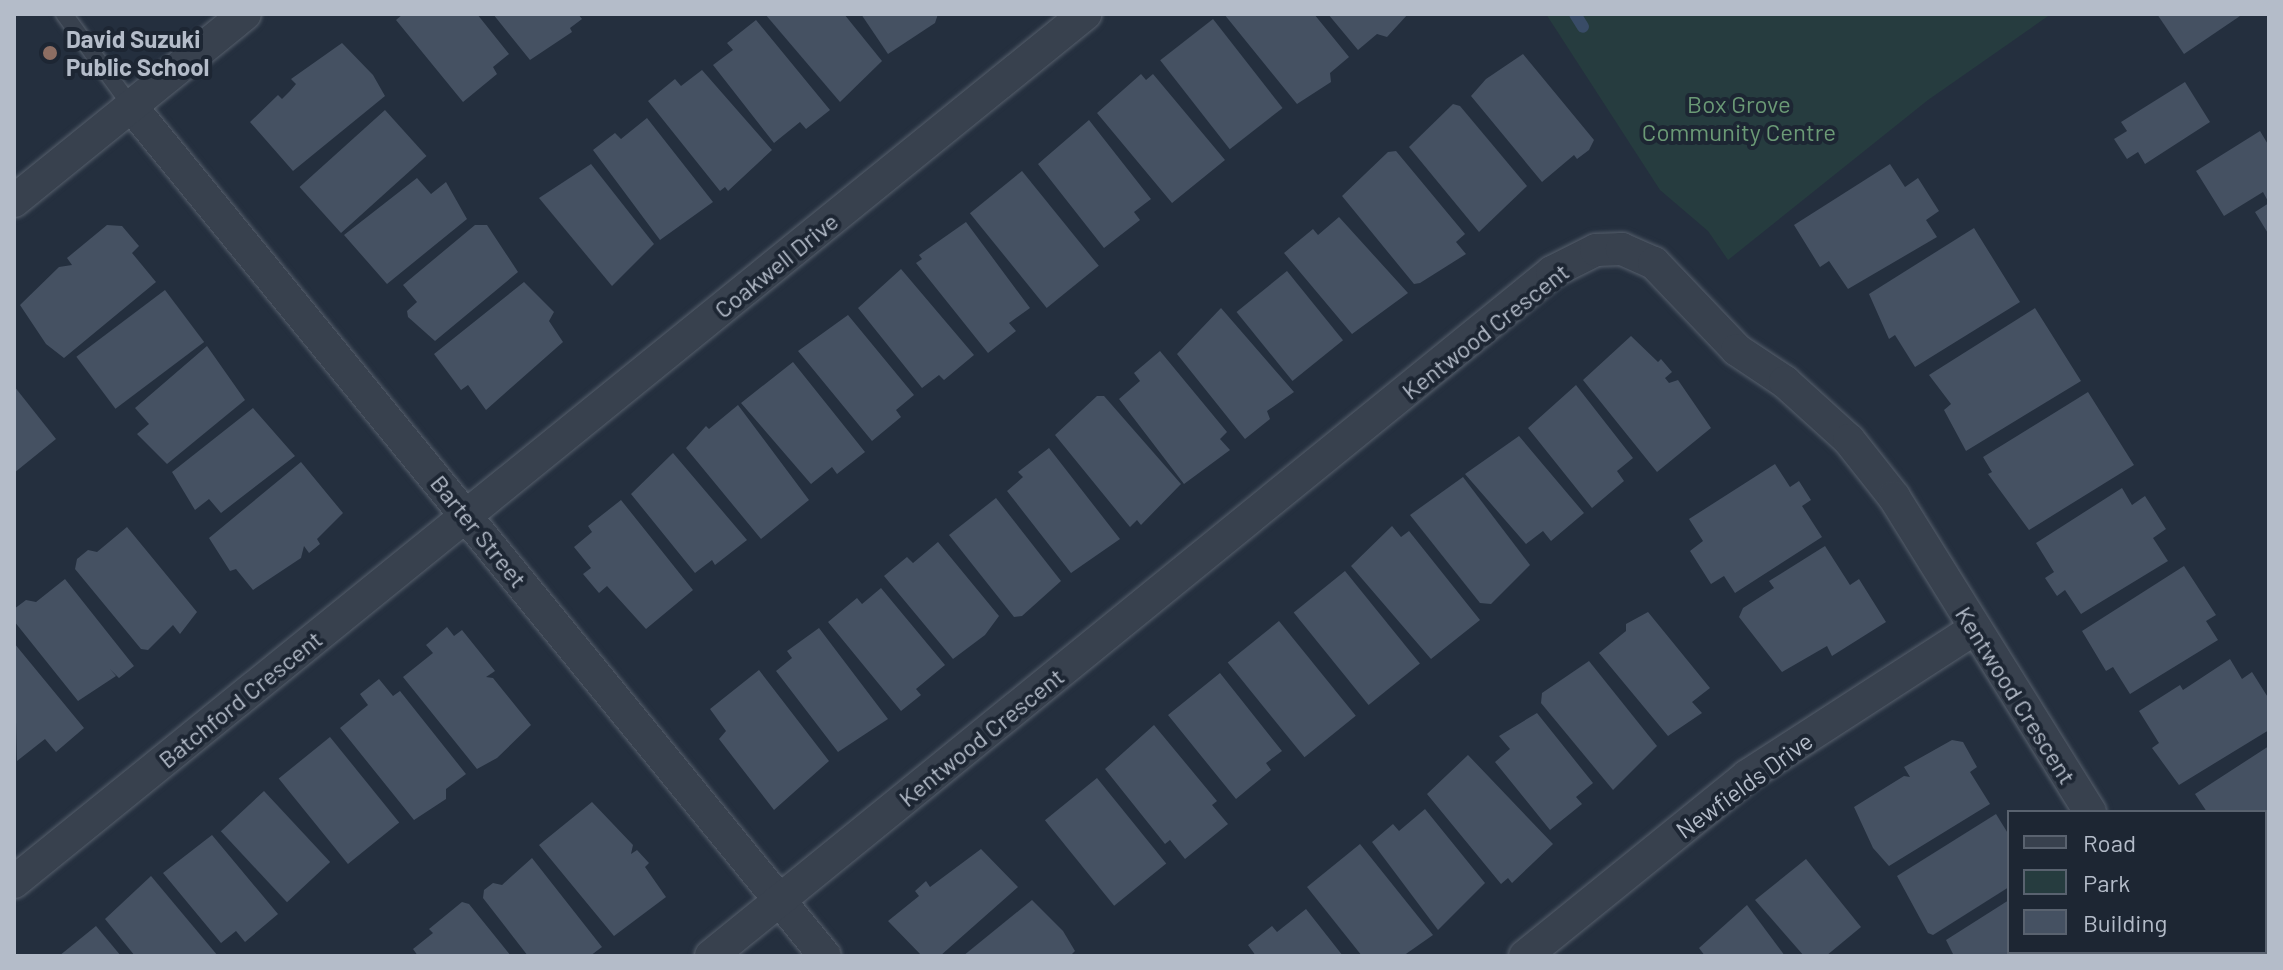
<!DOCTYPE html>
<html>
<head>
<meta charset="utf-8">
<style>
	body { margin:0 }
	#map { position:relative; width:2283px; height:970px; overflow:hidden; background:#242f3e; font-family:Barlow,sans-serif }
	div>[style] { position:absolute }
	[style*='--x'] { left:calc(var(--x)*1px); top:calc(var(--y)*1px); width:calc(var(--w)*1px); rotate:calc(var(--a)*1deg) }
	.green>* { inset:0; background:#263c3f }
	.stream>* { height:12px; margin:-6px; padding:0 6px; transform-origin:6px; border-radius:6px; background:#394c67 }
	.building>* { inset:0; background:#455162; transform-origin:0 0 }
	.roads { filter:drop-shadow(0 0 2px #565f6c) drop-shadow(0 0 2px #565f6c) }
	.lane>* { height:16px; margin:-8px; padding:0 8px; transform-origin:8px; border-radius:8px; background:#38414e }
	.street>* { height:32px; margin:-16px; padding:0 16px; transform-origin:16px; border-radius:16px; background:#38414e }
	.dots>* { width:22px; height:22px; translate:-50% -50%; box-sizing:border-box; border:4px solid #1d2633; border-radius:50% }
	span { translate:-50% -50%; white-space:nowrap; text-align:center; line-height:1.15; -webkit-text-stroke:8px #1d2633; paint-order:stroke }
	.poi-label { font-size:24px; color:#b4bcc9; font-weight:700 }
	.left { translate:0 -50%; text-align:left }
	.park-label { font-size:24px; color:#6b9a76 }
	.street-label { font-size:24px; color:#b4bcc9 }
	.frame { position:absolute; inset:0; border:16px solid #b4bcc9; pointer-events:none }
	.legend { position:absolute; left:2007px; top:810px; width:260px; height:144px; box-sizing:border-box; background:#1d2633; border:2px solid #59626f; margin:0; padding:10px 14px; list-style:none; font-size:24px; color:#b4bcc9 }
	.legend li { display:flex; align-items:center; gap:16px; height:40px }
	.legend b { width:40px; border:2px solid #59626f }
</style>
</head>
<body>
<div id="map">
	<div class="green">
		<div style="clip-path:polygon(1546px 14px,2051px 14px,1928px 100px,1728px 260px,1708px 231px,1660px 190px)"></div>
	</div>
	<div class="stream">
		<div style="--x:1575;--y:14;--w:15;--a:58"></div>
	</div>
	<div class="building">
		<div style="clip-path:polygon(403px 14px,477px 14px,509px 54px,493px 67px,497px 74px,463px 102px,396px 20px)"></div>
		<div style="clip-path:polygon(493px 14px,578px 14px,582px 19px,570px 28px,572px 32px,530px 60px)"></div>
		<div style="clip-path:polygon(765px 14px,844px 14px,882px 61px,840px 102px)"></div>
		<div style="clip-path:polygon(861px 14px,938px 14px,935px 23px,888px 54px)"></div>
		<div style="clip-path:polygon(1224px 14px,1314px 14px,1349px 57px,1330px 73px,1331px 82px,1297px 104px)"></div>
		<div style="clip-path:polygon(1328px 14px,1408px 14px,1387px 37px,1377px 34px,1358px 50px)"></div>
		<div style="clip-path:polygon(2157px 14px,2243px 14px,2184px 54px)"></div>
		<div style="left:1213px;top:19px;width:113px;height:67px;rotate:52deg"></div>
		<div style="clip-path:polygon(756px 20px,830px 110px,806px 129px,800px 122px,774px 143px,713px 65px,733px 50px,727px 43px)"></div>
		<div style="clip-path:polygon(342px 43px,373px 75px,385px 96px,293px 171px,250px 122px,278px 95px,282px 99px,290px 91px,296px 84px,291px 79px)"></div>
		<div style="clip-path:polygon(1523px 54px,1594px 140px,1589px 150px,1577px 159px,1574px 155px,1542px 182px,1471px 96px,1486px 79px)"></div>
		<div style="clip-path:polygon(702px 70px,772px 150px,728px 191px,725px 187px,720px 191px,648px 101px,675px 79px,681px 86px)"></div>
		<div style="clip-path:polygon(1141px 74px,1146px 80px,1153px 74px,1225px 160px,1172px 203px,1097px 113px)"></div>
		<div style="clip-path:polygon(2185px 82px,2210px 122px,2145px 164px,2138px 152px,2127px 159px,2114px 139px,2127px 131px,2121px 122px)"></div>
		<div style="clip-path:polygon(1453px 104px,1460px 106px,1527px 186px,1479px 232px,1409px 147px)"></div>
		<div style="left:385px;top:110px;width:62px;height:115px;rotate:48deg"></div>
		<div style="clip-path:polygon(647px 118px,713px 202px,660px 240px,593px 150px,615px 133px,621px 139px)"></div>
		<div style="clip-path:polygon(1089px 120px,1151px 199px,1134px 212px,1140px 220px,1104px 248px,1038px 164px)"></div>
		<div style="clip-path:polygon(2260px 131px,2269px 146px,2269px 235px,2255px 212px,2269px 203px,2263px 192px,2224px 216px,2196px 171px)"></div>
		<div style="clip-path:polygon(1396px 151px,1465px 234px,1456px 242px,1466px 254px,1420px 283px,1414px 284px,1342px 196px,1388px 152px)"></div>
		<div style="clip-path:polygon(591px 164px,654px 244px,612px 286px,539px 198px)"></div>
		<div style="clip-path:polygon(1890px 164px,1905px 187px,1918px 178px,1939px 211px,1926px 220px,1937px 237px,1848px 289px,1829px 261px,1820px 267px,1794px 225px)"></div>
		<div style="left:1022px;top:171px;width:122px;height:67px;rotate:51deg"></div>
		<div style="clip-path:polygon(417px 178px,431px 194px,446px 182px,467px 219px,387px 284px,344px 235px)"></div>
		<div style="clip-path:polygon(1339px 217px,1408px 293px,1352px 334px,1284px 253px,1313px 229px,1318px 235px)"></div>
		<div style="clip-path:polygon(966px 222px,1030px 308px,1009px 323px,1016px 331px,988px 353px,916px 263px,922px 259px,919px 255px)"></div>
		<div style="clip-path:polygon(107px 225px,122px 226px,139px 246px,132px 253px,156px 282px,64px 358px,46px 344px,20px 305px,59px 267px,72px 265px,67px 258px)"></div>
		<div style="clip-path:polygon(475px 225px,487px 225px,518px 272px,435px 341px,408px 317px,407px 311px,417px 302px,403px 285px)"></div>
		<div style="clip-path:polygon(1974px 228px,2020px 302px,1915px 367px,1895px 335px,1889px 339px,1869px 294px)"></div>
		<div style="clip-path:polygon(901px 269px,974px 355px,944px 380px,939px 375px,922px 388px,858px 308px)"></div>
		<div style="left:1287px;top:271px;width:89px;height:65px;rotate:51deg"></div>
		<div style="clip-path:polygon(524px 282px,554px 312px,549px 321px,563px 342px,486px 410px,468px 385px,461px 390px,434px 354px)"></div>
		<div style="left:165px;top:290px;width:65px;height:111px;rotate:53deg"></div>
		<div style="clip-path:polygon(1221px 308px,1294px 392px,1267px 411px,1270px 419px,1245px 439px,1177px 354px)"></div>
		<div style="clip-path:polygon(2035px 308px,2081px 381px,1966px 451px,1944px 410px,1951px 404px,1929px 375px)"></div>
		<div style="clip-path:polygon(848px 315px,914px 395px,896px 410px,901px 417px,872px 441px,798px 351px)"></div>
		<div style="clip-path:polygon(1631px 336px,1658px 362px,1661px 359px,1672px 372px,1665px 378px,1669px 383px,1678px 380px,1711px 428px,1657px 472px,1583px 380px)"></div>
		<div style="clip-path:polygon(207px 346px,245px 400px,167px 464px,137px 434px,149px 424px,135px 408px)"></div>
		<div style="clip-path:polygon(1160px 351px,1227px 432px,1220px 439px,1230px 450px,1184px 484px,1119px 399px,1140px 381px,1134px 373px)"></div>
		<div style="clip-path:polygon(793px 362px,865px 452px,837px 474px,832px 467px,811px 484px,741px 403px)"></div>
		<div style="clip-path:polygon(1576px 385px,1633px 458px,1617px 471px,1624px 481px,1592px 508px,1528px 428px)"></div>
		<div style="clip-path:polygon(14px 386px,56px 439px,14px 473px)"></div>
		<div style="clip-path:polygon(2088px 392px,2134px 465px,2029px 530px,1988px 474px,1992px 472px,1983px 457px)"></div>
		<div style="clip-path:polygon(1097px 396px,1104px 396px,1181px 484px,1141px 525px,1137px 520px,1130px 527px,1055px 435px)"></div>
		<div style="clip-path:polygon(738px 405px,809px 500px,761px 539px,686px 448px,706px 426px,709px 429px)"></div>
		<div style="clip-path:polygon(253px 408px,295px 456px,221px 513px,209px 499px,195px 510px,172px 472px)"></div>
		<div style="clip-path:polygon(1519px 436px,1584px 513px,1551px 541px,1543px 531px,1526px 544px,1465px 474px)"></div>
		<div style="clip-path:polygon(1049px 448px,1120px 539px,1071px 573px,1007px 491px,1023px 477px,1018px 472px)"></div>
		<div style="clip-path:polygon(673px 453px,747px 540px,715px 565px,712px 560px,695px 573px,631px 494px)"></div>
		<div style="clip-path:polygon(301px 462px,343px 513px,317px 539px,320px 544px,309px 553px,304px 546px,301px 558px,253px 590px,236px 569px,230px 571px,209px 538px)"></div>
		<div style="clip-path:polygon(1775px 464px,1790px 487px,1799px 481px,1811px 500px,1802px 506px,1822px 537px,1735px 593px,1724px 576px,1711px 584px,1690px 551px,1703px 541px,1689px 519px)"></div>
		<div style="clip-path:polygon(1463px 477px,1530px 565px,1491px 604px,1480px 603px,1410px 515px)"></div>
		<div style="clip-path:polygon(2122px 488px,2132px 505px,2145px 496px,2166px 529px,2153px 538px,2168px 561px,2081px 614px,2065px 590px,2057px 596px,2045px 578px,2054px 572px,2036px 543px)"></div>
		<div style="clip-path:polygon(996px 498px,1061px 581px,1022px 616px,1014px 617px,949px 535px)"></div>
		<div style="clip-path:polygon(621px 500px,693px 590px,646px 629px,607px 586px,599px 593px,583px 574px,591px 568px,574px 547px,592px 532px,588px 526px)"></div>
		<div style="clip-path:polygon(1392px 526px,1401px 537px,1409px 531px,1480px 620px,1431px 659px,1351px 566px)"></div>
		<div style="clip-path:polygon(127px 527px,197px 612px,180px 634px,173px 625px,148px 650px,141px 649px,75px 569px,77px 559px,88px 550px,97px 552px)"></div>
		<div style="clip-path:polygon(938px 542px,999px 616px,985px 635px,953px 659px,884px 576px,907px 557px,913px 563px)"></div>
		<div style="clip-path:polygon(1825px 546px,1850px 585px,1859px 579px,1886px 622px,1832px 656px,1827px 646px,1782px 672px,1739px 617px,1743px 608px,1774px 588px,1769px 581px)"></div>
		<div style="clip-path:polygon(2184px 566px,2216px 615px,2206px 621px,2218px 640px,2130px 694px,2113px 667px,2106px 671px,2082px 631px)"></div>
		<div style="left:1345px;top:571px;width:119px;height:66px;rotate:51deg"></div>
		<div style="clip-path:polygon(65px 579px,134px 666px,119px 678px,110px 669px,116px 676px,78px 701px,14px 621px,14px 609px,26px 600px,36px 602px)"></div>
		<div style="clip-path:polygon(881px 588px,945px 665px,916px 689px,921px 695px,901px 711px,828px 622px,857px 598px,862px 604px)"></div>
		<div style="clip-path:polygon(1648px 612px,1710px 688px,1692px 702px,1702px 713px,1668px 736px,1599px 653px,1626px 631px,1626px 624px)"></div>
		<div style="left:1279px;top:621px;width:122px;height:66px;rotate:51deg"></div>
		<div style="clip-path:polygon(447px 627px,454px 636px,462px 630px,495px 671px,486px 677px,493px 678px,531px 725px,497px 758px,477px 769px,403px 677px,433px 653px,426px 645px)"></div>
		<div style="clip-path:polygon(819px 628px,888px 719px,838px 752px,776px 671px,792px 658px,787px 651px)"></div>
		<div style="clip-path:polygon(14px 643px,84px 728px,56px 752px,45px 739px,17px 761px)"></div>
		<div style="clip-path:polygon(2230px 659px,2242px 679px,2252px 672px,2269px 699px,2269px 730px,2179px 785px,2152px 748px,2159px 743px,2139px 711px,2180px 685px,2183px 690px)"></div>
		<div style="clip-path:polygon(1589px 661px,1657px 746px,1613px 790px,1541px 703px,1542px 693px)"></div>
		<div style="clip-path:polygon(759px 670px,829px 761px,774px 810px,719px 739px,726px 731px,710px 709px)"></div>
		<div style="clip-path:polygon(1220px 673px,1282px 751px,1266px 763px,1271px 770px,1236px 799px,1168px 715px)"></div>
		<div style="clip-path:polygon(379px 679px,393px 696px,400px 691px,466px 774px,446px 789px,446px 799px,414px 820px,340px 728px,368px 705px,360px 694px)"></div>
		<div style="clip-path:polygon(1537px 713px,1593px 783px,1576px 797px,1582px 804px,1550px 830px,1495px 762px,1510px 749px,1499px 736px)"></div>
		<div style="clip-path:polygon(1154px 725px,1217px 801px,1212px 805px,1228px 824px,1185px 859px,1170px 840px,1165px 844px,1105px 769px)"></div>
		<div style="left:330px;top:737px;width:110px;height:66px;rotate:51deg"></div>
		<div style="clip-path:polygon(1952px 740px,1963px 742px,1977px 767px,1970px 772px,1990px 804px,1889px 866px,1873px 848px,1854px 807px,1904px 776px,1910px 777px,1904px 767px)"></div>
		<div style="clip-path:polygon(2269px 746px,2269px 849px,2265px 851px,2265px 812px,2207px 812px,2195px 794px)"></div>
		<div style="clip-path:polygon(1468px 755px,1553px 844px,1512px 883px,1508px 878px,1501px 884px,1427px 794px)"></div>
		<div style="left:1097px;top:778px;width:110px;height:67px;rotate:51deg"></div>
		<div style="left:264px;top:791px;width:97px;height:59px;rotate:47deg"></div>
		<div style="clip-path:polygon(592px 802px,633px 845px,631px 854px,637px 850px,649px 863px,645px 867px,666px 897px,614px 936px,539px 845px)"></div>
		<div style="clip-path:polygon(1425px 809px,1485px 883px,1438px 930px,1372px 842px,1393px 824px,1399px 831px)"></div>
		<div style="clip-path:polygon(1996px 814px,2009px 835px,2009px 887px,1933px 935px,1928px 933px,1897px 876px)"></div>
		<div style="clip-path:polygon(212px 835px,278px 914px,245px 942px,236px 931px,221px 943px,163px 873px)"></div>
		<div style="clip-path:polygon(1360px 844px,1433px 935px,1403px 956px,1362px 956px,1307px 887px)"></div>
		<div style="clip-path:polygon(981px 849px,1018px 887px,940px 956px,922px 956px,888px 921px,919px 896px,915px 891px,926px 881px,930px 887px)"></div>
		<div style="clip-path:polygon(532px 858px,602px 947px,590px 956px,528px 956px,483px 898px,484px 890px,493px 883px,502px 885px)"></div>
		<div style="clip-path:polygon(1806px 859px,1861px 927px,1826px 956px,1804px 956px,1755px 900px)"></div>
		<div style="clip-path:polygon(2269px 866px,2269px 936px,2265px 929px)"></div>
		<div style="clip-path:polygon(151px 876px,218px 956px,135px 956px,105px 919px)"></div>
		<div style="clip-path:polygon(1032px 900px,1063px 931px,1075px 951px,1070px 956px,963px 956px)"></div>
		<div style="clip-path:polygon(2009px 900px,2009px 952px,2059px 952px,1954px 956px,1946px 940px)"></div>
		<div style="clip-path:polygon(462px 902px,469px 904px,511px 956px,418px 956px,413px 949px,433px 933px,429px 929px)"></div>
		<div style="clip-path:polygon(1747px 905px,1785px 956px,1705px 956px,1699px 948px)"></div>
		<div style="clip-path:polygon(1306px 909px,1343px 956px,1256px 956px,1248px 945px,1272px 926px,1277px 932px)"></div>
		<div style="clip-path:polygon(96px 926px,121px 956px,59px 956px)"></div>
	</div>
	<div class="roads">
		<div class="lane">
			<div style="--x:64;--y:14;--w:114;--a:53.9"></div>
		</div>
		<div class="street">
			<div style="--x:131;--y:106;--w:1097;--a:50.77"></div>
			<div style="--x:14;--y:201;--w:297;--a:-39"></div>
			<div style="--x:14;--y:882;--w:1379;--a:-39.02"></div>
			<div style="--x:2178;--y:952;--w:5;--a:53"></div>
			<div style="--x:711;--y:956;--w:1084;--a:-39.12"></div>
			<div style="--x:1552;--y:272;--w:49;--a:-26.6"></div>
			<div style="--x:1596;--y:250;--w:26;--a:-2"></div>
			<div style="--x:1622;--y:249;--w:35;--a:24"></div>
			<div style="--x:1654;--y:263;--w:120;--a:46.3"></div>
			<div style="--x:1737;--y:350;--w:58;--a:33.7"></div>
			<div style="--x:1785;--y:382;--w:86;--a:42.2"></div>
			<div style="--x:1849;--y:440;--w:73;--a:51.7"></div>
			<div style="--x:1894;--y:497;--w:371;--a:58.1"></div>
			<div style="--x:1525;--y:956;--w:286;--a:-39"></div>
			<div style="--x:1747;--y:776;--w:270;--a:-32.9"></div>
		</div>
	</div>
	<div class="dots">
		<div style="left:50px;top:53px;background:#8d6e63"></div>
	</div>
	<div class="poi-label">
		<span class="left" style="left:66px;top:53px">David Suzuki<br>Public School</span>
	</div>
	<div class="park-label">
		<span style="left:1739px;top:118px">Box Grove<br>Community Centre</span>
	</div>
	<div class="street-label">
		<span style="left:776px;top:265px;rotate:-39deg">Coakwell Drive</span>
		<span style="left:1485px;top:331px;rotate:-38deg">Kentwood Crescent</span>
		<span style="left:479px;top:531px;rotate:51deg">Barter Street</span>
		<span style="left:2016px;top:695px;rotate:58deg">Kentwood Crescent</span>
		<span style="left:240px;top:699px;rotate:-39deg">Batchford Crescent</span>
		<span style="left:981px;top:737px;rotate:-39deg">Kentwood Crescent</span>
		<span style="left:1744px;top:785px;rotate:-36deg">Newfields Drive</span>
	</div>
	<div class="frame"></div>
	<ul class="legend">
	<li><b style="height:10px;background:#38414e"></b>Road</li>
	<li><b style="height:22px;background:#263c3f"></b>Park</li>
	<li><b style="height:22px;background:#455162"></b>Building</li>
	</ul>
</div>
</body>
</html>
